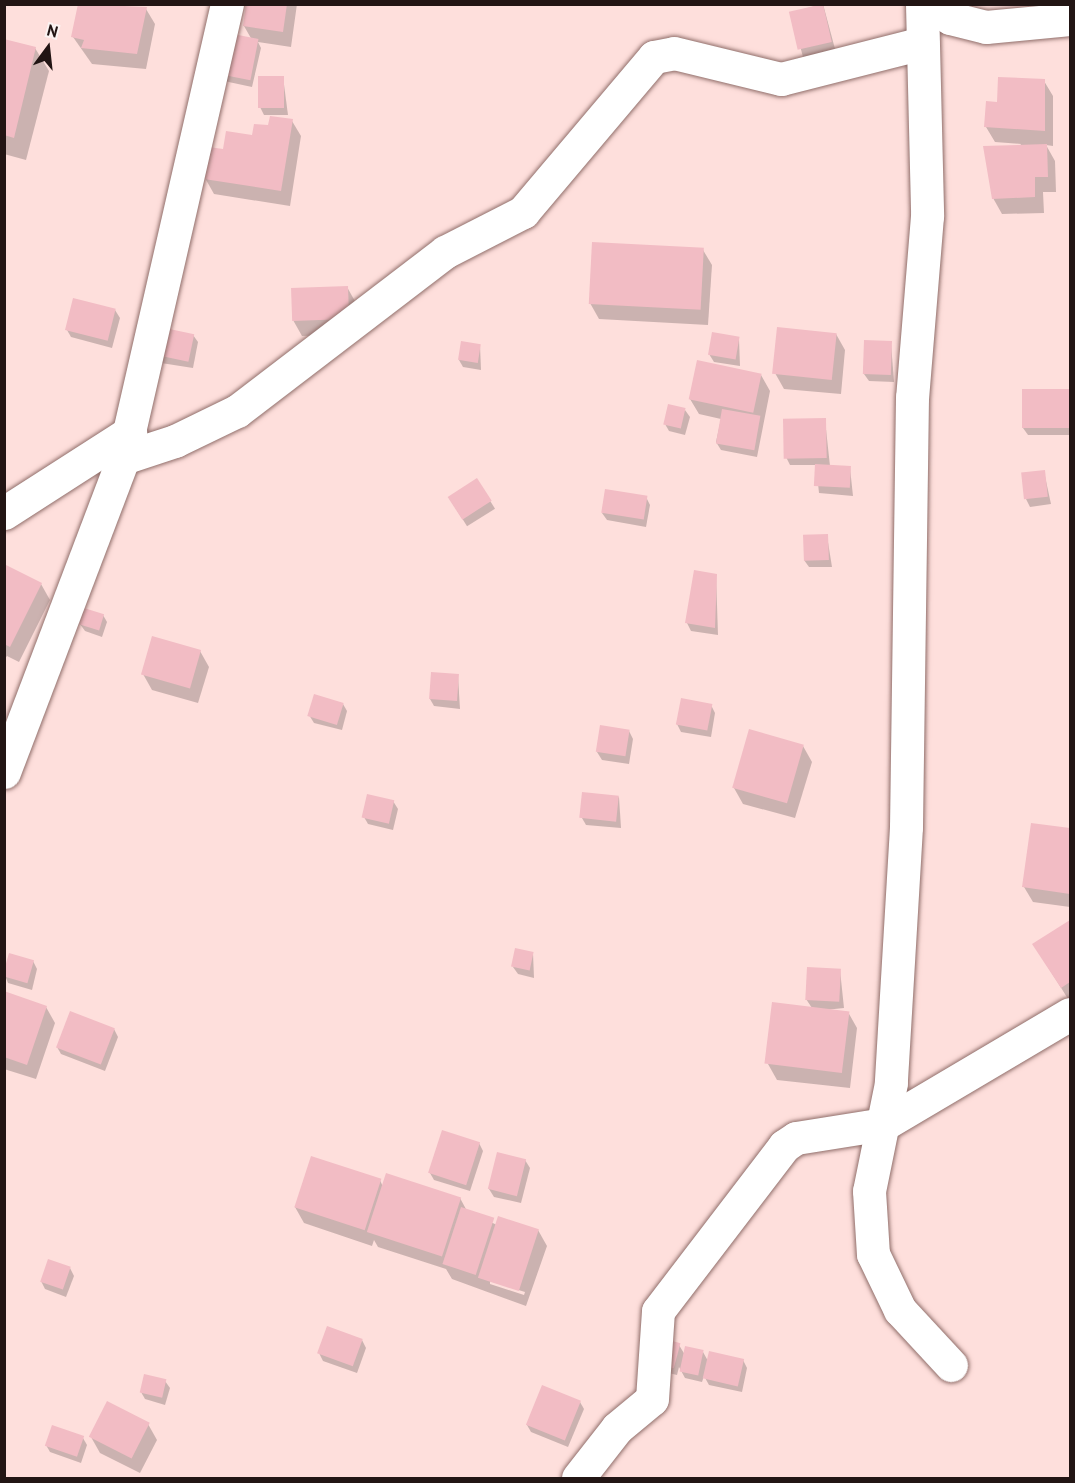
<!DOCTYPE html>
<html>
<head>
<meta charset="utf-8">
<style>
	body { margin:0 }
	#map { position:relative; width:1075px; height:1483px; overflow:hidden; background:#fedfdc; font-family:"PT Sans",sans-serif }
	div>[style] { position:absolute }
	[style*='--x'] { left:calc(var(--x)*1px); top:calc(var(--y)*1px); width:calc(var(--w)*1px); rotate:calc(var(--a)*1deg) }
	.shadow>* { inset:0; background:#0003; transform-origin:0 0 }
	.building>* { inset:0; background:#f2bcc4; transform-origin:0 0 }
	.roads { filter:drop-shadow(0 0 2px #906e6a) drop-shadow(0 0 2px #906e6a) }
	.street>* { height:33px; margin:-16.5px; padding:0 16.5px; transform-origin:16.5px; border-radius:16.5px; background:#fff }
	span { translate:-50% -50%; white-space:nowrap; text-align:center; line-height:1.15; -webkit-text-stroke:4.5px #fbf3f2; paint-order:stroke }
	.frame { position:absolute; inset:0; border:6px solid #221514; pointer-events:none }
	.north { position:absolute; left:18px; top:18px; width:60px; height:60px; -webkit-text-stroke:4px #fbf3f2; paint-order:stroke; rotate:15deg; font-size:16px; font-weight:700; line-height:24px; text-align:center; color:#221514 }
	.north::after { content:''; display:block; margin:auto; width:21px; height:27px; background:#221514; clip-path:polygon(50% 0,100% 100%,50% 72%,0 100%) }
</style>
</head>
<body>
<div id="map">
	<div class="shadow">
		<div style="clip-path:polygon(79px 4px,146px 9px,155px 24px,146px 69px,92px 64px,73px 37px)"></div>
		<div style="clip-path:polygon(248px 4px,297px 4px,291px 47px,258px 42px,261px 48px,252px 87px,224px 81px,220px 74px,252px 40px,244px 26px)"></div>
		<div style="left:823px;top:4px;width:47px;height:33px;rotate:75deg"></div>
		<div style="clip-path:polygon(4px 40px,35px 48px,49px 71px,26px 160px,4px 154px)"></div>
		<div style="clip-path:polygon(283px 77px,288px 115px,264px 115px,260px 107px)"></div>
		<div style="clip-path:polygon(1044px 81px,1053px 96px,1053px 146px,1046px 145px,1055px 161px,1056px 192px,1043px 192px,1044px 213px,1002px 214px,993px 198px,1021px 144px,995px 142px,986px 127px,998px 103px)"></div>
		<div style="clip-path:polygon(292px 121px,301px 136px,290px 206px,214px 194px,205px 178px,224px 151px)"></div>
		<div style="clip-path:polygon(703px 250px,712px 265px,708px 325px,599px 319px,590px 303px)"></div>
		<div style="clip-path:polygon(347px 287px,356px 303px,357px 334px,302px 336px,293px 320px)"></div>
		<div style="clip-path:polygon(115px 310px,120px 318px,112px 348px,71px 337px,67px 330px)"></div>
		<div style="clip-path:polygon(162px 329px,193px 335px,198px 342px,193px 368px,161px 363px)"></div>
		<div style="clip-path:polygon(836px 334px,845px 350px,841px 394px,784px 389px,775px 373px)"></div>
		<div style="clip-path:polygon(739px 339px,740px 366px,714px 362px,709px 354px)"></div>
		<div style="clip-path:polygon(891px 343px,894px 382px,869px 381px,864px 374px)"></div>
		<div style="clip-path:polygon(480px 345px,481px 370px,463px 367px,459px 360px)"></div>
		<div style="clip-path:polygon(761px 375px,770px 391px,757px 457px,721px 450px,716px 442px,721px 419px,699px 414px,690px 399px)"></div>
		<div style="clip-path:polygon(1068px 390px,1070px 435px,1028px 435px,1023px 428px)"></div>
		<div style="clip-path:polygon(685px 410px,690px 417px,685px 435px,669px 431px,665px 424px)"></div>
		<div style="clip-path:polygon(825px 420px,830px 466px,850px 468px,853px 496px,819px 493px,816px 465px,790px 465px,786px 457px)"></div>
		<div style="clip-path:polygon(1044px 472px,1051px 504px,1030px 507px,1026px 499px)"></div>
		<div style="left:477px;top:480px;width:34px;height:33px;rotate:58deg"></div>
		<div style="clip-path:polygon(646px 497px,650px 505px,646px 527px,607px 520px,602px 513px)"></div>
		<div style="clip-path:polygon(827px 536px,832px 567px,809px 567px,804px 560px)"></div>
		<div style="clip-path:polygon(4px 566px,41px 584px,50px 600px,19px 662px,7px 656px,4px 660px)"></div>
		<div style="clip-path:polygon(716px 575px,718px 635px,691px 631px,687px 623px)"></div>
		<div style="clip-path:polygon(103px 615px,107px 622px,102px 637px,85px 631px,80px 624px)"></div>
		<div style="clip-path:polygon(200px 651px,209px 667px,198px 703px,152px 690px,143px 674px)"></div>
		<div style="clip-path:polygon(458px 676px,460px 709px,434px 706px,430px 699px)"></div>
		<div style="clip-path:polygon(343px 704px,347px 711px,342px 730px,314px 723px,309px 715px)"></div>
		<div style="clip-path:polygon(711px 705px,715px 713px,711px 737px,681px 732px,677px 724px)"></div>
		<div style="clip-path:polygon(629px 731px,633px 739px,629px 764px,602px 760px,597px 752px)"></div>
		<div style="clip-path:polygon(803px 746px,812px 762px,795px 818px,743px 804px,734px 788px)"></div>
		<div style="clip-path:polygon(619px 797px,621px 828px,586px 825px,582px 818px)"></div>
		<div style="clip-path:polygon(393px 801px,398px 809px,393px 830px,368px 824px,364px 817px)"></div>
		<div style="clip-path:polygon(1032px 825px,1070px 830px,1070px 907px,1033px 902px,1024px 887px)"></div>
		<div style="clip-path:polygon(1070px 922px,1070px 1002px,1034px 945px)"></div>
		<div style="clip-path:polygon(533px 953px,534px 978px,518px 974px,513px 967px)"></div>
		<div style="clip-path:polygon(10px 954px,33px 961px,37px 969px,32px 990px,8px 983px,4px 973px)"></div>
		<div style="clip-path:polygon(840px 970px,844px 1008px,825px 1010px,848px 1012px,857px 1028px,850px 1088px,777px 1080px,768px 1064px,812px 1008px,806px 999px)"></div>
		<div style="clip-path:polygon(4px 993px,46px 1007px,55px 1023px,36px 1079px,4px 1069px)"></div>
		<div style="clip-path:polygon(114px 1029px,118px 1037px,105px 1071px,61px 1054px,57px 1047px)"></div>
		<div style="clip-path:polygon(479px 1143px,483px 1151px,470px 1191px,434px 1180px,430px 1173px)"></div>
		<div style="clip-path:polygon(525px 1160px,530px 1168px,521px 1203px,494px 1197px,489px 1189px)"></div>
		<div style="clip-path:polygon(evenodd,380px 1180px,383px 1187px,460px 1198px,467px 1211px,497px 1225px,538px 1230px,547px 1246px,526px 1306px,452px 1279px,446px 1269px,378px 1247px,374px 1240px,372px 1246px,304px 1223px,295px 1207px,380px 1180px,490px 1281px,525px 1292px,524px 1295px,490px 1284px,490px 1281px)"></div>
		<div style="clip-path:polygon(70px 1268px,74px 1276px,66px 1297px,45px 1289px,41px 1281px)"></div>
		<div style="clip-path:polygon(362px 1340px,366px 1348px,357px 1373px,323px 1361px,319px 1353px)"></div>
		<div style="clip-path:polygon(679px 1345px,685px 1355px,703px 1352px,708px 1361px,743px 1360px,747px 1368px,742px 1392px,709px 1385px,704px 1376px,702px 1382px,685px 1378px,679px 1367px,677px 1375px,664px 1372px)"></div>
		<div style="clip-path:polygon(165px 1381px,170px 1388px,165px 1405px,145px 1399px,141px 1392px)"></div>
		<div style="clip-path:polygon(580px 1402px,584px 1409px,568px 1447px,531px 1432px,527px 1425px)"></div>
		<div style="clip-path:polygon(148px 1424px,157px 1440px,140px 1473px,100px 1453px,91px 1437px)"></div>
		<div style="clip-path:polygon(83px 1438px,87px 1445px,81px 1463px,50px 1452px,46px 1445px)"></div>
	</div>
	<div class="building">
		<div style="clip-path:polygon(78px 4px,147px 7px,137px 54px,81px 48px,84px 40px,71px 37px)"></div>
		<div style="clip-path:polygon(246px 4px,287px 4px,283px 32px,243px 26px)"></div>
		<div style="left:823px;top:4px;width:39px;height:35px;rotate:77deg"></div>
		<div style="left:228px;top:33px;width:31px;height:42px;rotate:11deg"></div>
		<div style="clip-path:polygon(4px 39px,36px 47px,14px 138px,4px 135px)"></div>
		<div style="left:258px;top:76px;width:26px;height:32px"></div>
		<div style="clip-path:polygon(998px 77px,1045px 79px,1045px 131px,984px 127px,986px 101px,997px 102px)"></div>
		<div style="clip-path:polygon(270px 116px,293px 119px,281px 191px,204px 179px,209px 147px,223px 149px,226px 131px,252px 135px,254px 124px,268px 125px)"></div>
		<div style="clip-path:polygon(1047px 144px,1048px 177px,1035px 177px,1035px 197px,992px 199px,983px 146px)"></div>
		<div style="left:592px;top:242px;width:112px;height:62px;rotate:3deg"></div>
		<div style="left:348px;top:286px;width:33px;height:57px;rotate:88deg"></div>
		<div style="left:73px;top:298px;width:44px;height:33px;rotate:14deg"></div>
		<div style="left:160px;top:327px;width:35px;height:28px;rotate:12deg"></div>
		<div style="left:777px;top:327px;width:60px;height:47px;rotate:6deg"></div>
		<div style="left:712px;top:332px;width:28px;height:23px;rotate:10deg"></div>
		<div style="left:864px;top:340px;width:28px;height:34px;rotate:2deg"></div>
		<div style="left:461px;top:341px;width:20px;height:19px;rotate:9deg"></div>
		<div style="left:697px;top:360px;width:66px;height:40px;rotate:12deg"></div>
		<div style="left:1022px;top:389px;width:47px;height:39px"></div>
		<div style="left:668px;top:404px;width:18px;height:21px;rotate:13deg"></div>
		<div style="left:722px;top:409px;width:39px;height:35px;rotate:10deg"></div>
		<div style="left:826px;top:418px;width:40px;height:43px;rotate:89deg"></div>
		<div style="left:815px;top:464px;width:36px;height:22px;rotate:3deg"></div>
		<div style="left:1045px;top:470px;width:27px;height:24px;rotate:84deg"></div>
		<div style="left:477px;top:478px;width:27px;height:35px;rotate:57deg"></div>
		<div style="left:605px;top:489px;width:43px;height:24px;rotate:9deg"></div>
		<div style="left:828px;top:534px;width:26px;height:25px;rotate:88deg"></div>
		<div style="clip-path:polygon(4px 564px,42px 583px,10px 647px,4px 644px)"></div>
		<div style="clip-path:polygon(694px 570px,717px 574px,715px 628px,685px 623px)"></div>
		<div style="left:84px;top:608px;width:21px;height:17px;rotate:17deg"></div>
		<div style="left:152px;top:636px;width:51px;height:40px;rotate:16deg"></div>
		<div style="left:431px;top:672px;width:28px;height:27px;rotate:4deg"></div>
		<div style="left:314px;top:694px;width:31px;height:23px;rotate:17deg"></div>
		<div style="left:681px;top:698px;width:32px;height:27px;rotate:11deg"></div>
		<div style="left:600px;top:725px;width:30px;height:27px;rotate:9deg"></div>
		<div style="left:749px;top:729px;width:57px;height:61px;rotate:16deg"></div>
		<div style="left:582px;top:792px;width:37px;height:26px;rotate:6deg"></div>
		<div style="left:367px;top:794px;width:28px;height:24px;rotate:13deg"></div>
		<div style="clip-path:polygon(1031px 823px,1070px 828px,1070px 894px,1022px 887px)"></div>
		<div style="clip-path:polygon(1070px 920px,1070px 982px,1061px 988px,1032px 944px)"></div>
		<div style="left:515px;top:948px;width:19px;height:19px;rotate:12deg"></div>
		<div style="left:9px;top:953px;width:26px;height:24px;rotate:16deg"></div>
		<div style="left:807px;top:967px;width:34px;height:33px;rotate:3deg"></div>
		<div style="clip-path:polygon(4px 991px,47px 1006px,27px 1065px,4px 1057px)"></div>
		<div style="left:772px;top:1002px;width:78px;height:62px;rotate:7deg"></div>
		<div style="left:70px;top:1011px;width:48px;height:39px;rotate:21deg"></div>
		<div style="left:442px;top:1130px;width:40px;height:45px;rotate:18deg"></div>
		<div style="left:497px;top:1152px;width:30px;height:38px;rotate:14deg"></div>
		<div style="left:311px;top:1156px;width:74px;height:54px;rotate:18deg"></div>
		<div style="left:386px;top:1173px;width:79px;height:62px;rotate:18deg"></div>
		<div style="left:461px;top:1207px;width:35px;height:60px;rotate:18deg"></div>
		<div style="left:498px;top:1216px;width:43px;height:65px;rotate:18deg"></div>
		<div style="left:48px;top:1259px;width:24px;height:24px;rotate:19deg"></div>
		<div style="left:327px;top:1326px;width:38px;height:29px;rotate:20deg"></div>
		<div style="left:665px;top:1339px;width:16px;height:26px;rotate:15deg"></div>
		<div style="left:685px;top:1346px;width:19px;height:26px;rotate:12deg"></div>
		<div style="left:709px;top:1351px;width:36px;height:28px;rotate:13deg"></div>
		<div style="left:144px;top:1374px;width:23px;height:19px;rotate:13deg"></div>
		<div style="left:542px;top:1385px;width:42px;height:43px;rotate:22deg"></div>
		<div style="left:107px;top:1401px;width:48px;height:40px;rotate:27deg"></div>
		<div style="left:52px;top:1425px;width:34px;height:22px;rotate:19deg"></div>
	</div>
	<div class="roads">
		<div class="street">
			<div style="--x:922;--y:4;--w:212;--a:88.6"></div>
			<div style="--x:927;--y:216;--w:182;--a:94.7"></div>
			<div style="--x:912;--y:397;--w:430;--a:90.8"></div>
			<div style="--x:906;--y:827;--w:256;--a:93.4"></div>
			<div style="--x:891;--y:1083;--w:110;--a:101.5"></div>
			<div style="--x:869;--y:1191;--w:63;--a:86.4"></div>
			<div style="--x:873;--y:1254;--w:62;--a:64.3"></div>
			<div style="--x:900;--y:1310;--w:75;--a:47.2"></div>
			<div style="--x:933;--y:4;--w:22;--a:39"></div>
			<div style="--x:950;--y:18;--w:37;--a:14"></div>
			<div style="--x:986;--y:27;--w:84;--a:-5.4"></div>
			<div style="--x:123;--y:458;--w:55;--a:-18.1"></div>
			<div style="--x:175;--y:441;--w:69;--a:-25.8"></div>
			<div style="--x:237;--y:411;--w:262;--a:-37.4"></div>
			<div style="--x:445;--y:252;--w:88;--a:-27.1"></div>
			<div style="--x:523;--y:212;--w:203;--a:-49.8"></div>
			<div style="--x:654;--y:57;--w:20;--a:-11"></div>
			<div style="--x:674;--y:53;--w:110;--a:13.7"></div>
			<div style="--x:781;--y:79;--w:146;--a:-14.3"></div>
			<div style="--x:4;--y:513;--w:150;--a:-32.7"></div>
			<div style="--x:4;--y:772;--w:336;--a:-69.2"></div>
			<div style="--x:123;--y:458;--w:466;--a:-77.1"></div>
			<div style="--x:578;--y:1478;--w:63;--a:-52"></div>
			<div style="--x:617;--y:1428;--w:45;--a:-39.6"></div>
			<div style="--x:652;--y:1399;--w:88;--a:-86.1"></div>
			<div style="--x:658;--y:1311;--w:208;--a:-52.6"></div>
			<div style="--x:784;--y:1146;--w:14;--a:-34"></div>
			<div style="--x:796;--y:1138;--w:89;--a:-9"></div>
			<div style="--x:884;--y:1124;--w:216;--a:-30.6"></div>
		</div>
	</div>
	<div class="frame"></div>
	<div class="north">N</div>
</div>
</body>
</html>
